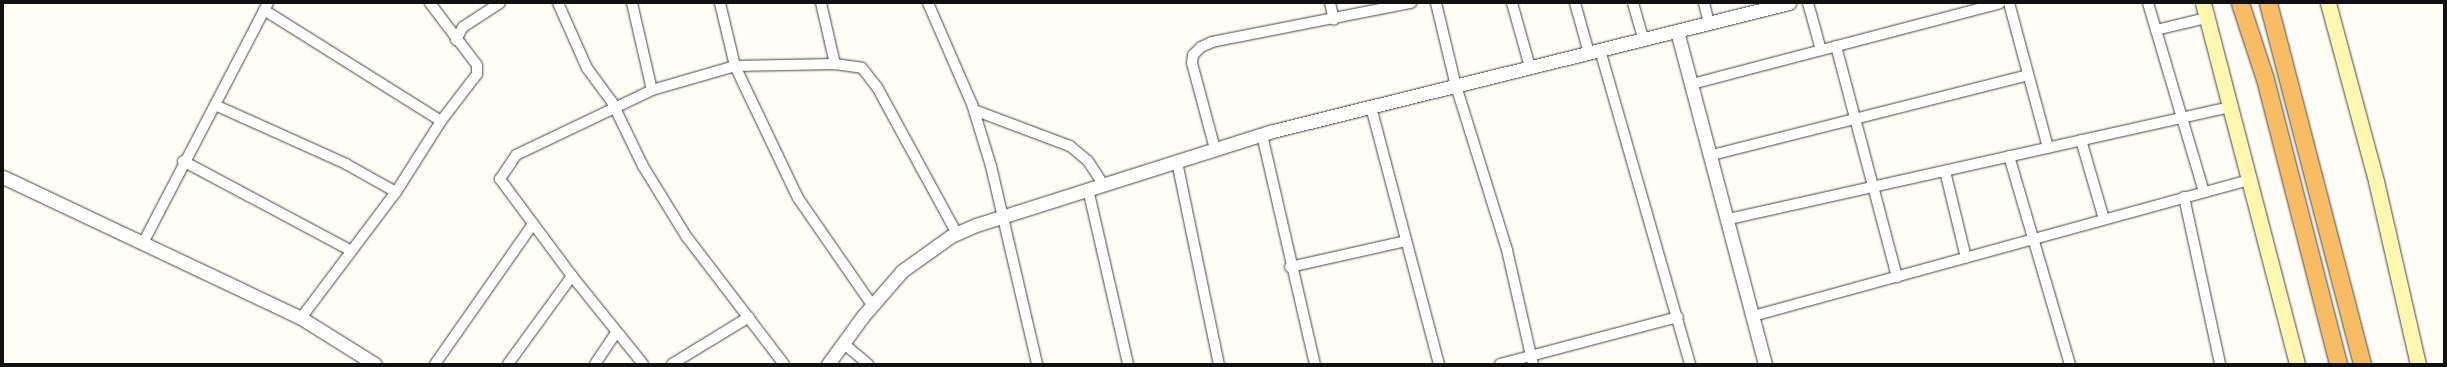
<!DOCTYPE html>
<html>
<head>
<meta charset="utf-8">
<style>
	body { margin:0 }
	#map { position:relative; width:2447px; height:367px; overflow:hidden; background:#fffdf5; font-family:Spectral,serif }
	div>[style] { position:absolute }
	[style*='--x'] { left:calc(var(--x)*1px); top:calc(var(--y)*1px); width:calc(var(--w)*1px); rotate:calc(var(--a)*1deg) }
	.roads { filter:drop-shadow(0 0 1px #444) drop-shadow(0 0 1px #444) }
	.minor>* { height:10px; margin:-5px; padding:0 5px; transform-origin:5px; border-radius:5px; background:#fff }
	.tertiary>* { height:13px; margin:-6.5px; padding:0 6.5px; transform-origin:6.5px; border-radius:6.5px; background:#fff }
	.secondary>* { height:15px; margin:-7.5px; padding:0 7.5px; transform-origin:7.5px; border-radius:7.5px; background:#fff6b0 }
	.trunk>* { height:17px; margin:-8.5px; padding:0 8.5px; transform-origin:8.5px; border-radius:8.5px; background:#f7bc64 }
	span { translate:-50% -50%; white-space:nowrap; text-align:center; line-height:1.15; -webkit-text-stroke:4px #fff; paint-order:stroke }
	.frame { position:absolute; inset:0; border:4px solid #111; pointer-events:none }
</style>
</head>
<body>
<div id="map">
	<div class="roads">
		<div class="minor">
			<div style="--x:558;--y:3;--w:71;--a:66"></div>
			<div style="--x:587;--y:68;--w:42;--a:53.7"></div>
			<div style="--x:612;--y:102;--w:71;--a:64.2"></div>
			<div style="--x:643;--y:166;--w:82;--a:58.4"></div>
			<div style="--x:686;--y:236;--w:161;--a:52.6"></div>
			<div style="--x:632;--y:3;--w:89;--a:77.1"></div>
			<div style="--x:821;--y:3;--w:63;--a:77.1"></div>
			<div style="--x:835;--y:64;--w:100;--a:178.9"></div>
			<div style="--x:735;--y:66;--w:146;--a:64.5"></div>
			<div style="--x:798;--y:198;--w:130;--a:55.3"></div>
			<div style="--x:928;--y:3;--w:110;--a:66.5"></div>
			<div style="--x:972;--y:104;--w:65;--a:73"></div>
			<div style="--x:991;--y:166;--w:203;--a:76.9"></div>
			<div style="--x:1330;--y:3;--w:17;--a:77"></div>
			<div style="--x:1436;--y:3;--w:85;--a:76.5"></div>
			<div style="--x:1456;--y:86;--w:172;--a:72.7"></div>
			<div style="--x:1507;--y:250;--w:117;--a:77.2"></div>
			<div style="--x:1512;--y:3;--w:66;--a:74.3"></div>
			<div style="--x:1575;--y:3;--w:52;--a:74.4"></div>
			<div style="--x:1633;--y:3;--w:37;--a:74"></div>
			<div style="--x:1704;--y:3;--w:21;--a:76"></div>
			<div style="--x:1808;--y:3;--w:49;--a:74.5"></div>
			<div style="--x:2009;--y:3;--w:150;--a:74.9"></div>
			<div style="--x:2148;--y:3;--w:197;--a:73.5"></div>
			<div style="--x:264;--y:10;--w:209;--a:32.1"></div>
			<div style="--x:2156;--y:30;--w:51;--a:-13.5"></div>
			<div style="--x:456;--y:40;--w:15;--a:-62"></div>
			<div style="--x:463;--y:27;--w:44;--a:-33"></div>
			<div style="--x:1836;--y:46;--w:239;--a:75.2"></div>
			<div style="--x:1600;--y:50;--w:327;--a:74"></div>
			<div style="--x:835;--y:64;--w:27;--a:8"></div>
			<div style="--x:862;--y:68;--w:24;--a:52"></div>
			<div style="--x:877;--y:87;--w:167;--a:61.4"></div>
			<div style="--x:1692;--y:84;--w:318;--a:-14.7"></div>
			<div style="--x:215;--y:105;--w:144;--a:24.2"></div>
			<div style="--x:346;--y:164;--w:57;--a:29.2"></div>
			<div style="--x:1371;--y:107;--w:266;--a:75.2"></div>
			<div style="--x:974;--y:110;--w:103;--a:20.6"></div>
			<div style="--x:1070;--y:146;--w:23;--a:40"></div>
			<div style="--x:1088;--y:161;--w:27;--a:57"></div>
			<div style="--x:1262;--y:135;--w:235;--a:77"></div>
			<div style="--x:2081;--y:140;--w:82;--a:73.8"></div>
			<div style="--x:1215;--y:149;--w:89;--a:-105"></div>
			<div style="--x:1192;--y:63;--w:8;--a:-83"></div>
			<div style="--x:1193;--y:55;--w:11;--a:-45"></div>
			<div style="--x:1201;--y:47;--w:12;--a:-24"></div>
			<div style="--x:1212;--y:42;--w:203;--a:-11.1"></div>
			<div style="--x:1712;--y:155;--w:326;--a:-14.2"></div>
			<div style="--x:2009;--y:156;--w:217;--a:73.7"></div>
			<div style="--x:183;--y:161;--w:189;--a:28.1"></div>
			<div style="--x:1177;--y:162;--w:206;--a:78.3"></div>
			<div style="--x:1945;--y:171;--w:89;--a:76.4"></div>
			<div style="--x:1088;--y:189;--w:180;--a:77.1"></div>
			<div style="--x:2184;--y:197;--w:171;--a:77.8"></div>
			<div style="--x:1729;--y:219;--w:513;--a:-12.6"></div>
			<div style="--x:143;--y:243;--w:271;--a:-62.5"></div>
			<div style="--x:1290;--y:267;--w:119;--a:-12.6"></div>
			<div style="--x:1753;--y:316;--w:514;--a:-15.33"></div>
			<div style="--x:301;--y:318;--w:158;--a:-53"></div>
			<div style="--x:396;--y:192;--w:84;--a:-57.6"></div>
			<div style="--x:441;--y:121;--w:59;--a:-52.5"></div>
			<div style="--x:477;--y:74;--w:9;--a:-90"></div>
			<div style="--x:477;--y:65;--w:78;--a:-127.2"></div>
			<div style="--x:843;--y:343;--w:33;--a:40"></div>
			<div style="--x:435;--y:364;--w:171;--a:-55"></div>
			<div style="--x:508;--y:364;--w:109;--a:-54"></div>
			<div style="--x:595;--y:364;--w:37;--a:-56"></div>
			<div style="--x:643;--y:364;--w:113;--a:-128.9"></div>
			<div style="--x:572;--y:276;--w:121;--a:-126.6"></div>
			<div style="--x:500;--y:179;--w:29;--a:-56"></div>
			<div style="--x:516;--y:155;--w:151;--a:-25.5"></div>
			<div style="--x:652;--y:90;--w:86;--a:-16.1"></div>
			<div style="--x:735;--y:66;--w:65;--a:-103.4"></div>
			<div style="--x:672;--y:364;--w:90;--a:-31.4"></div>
			<div style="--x:1500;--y:364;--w:184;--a:-14.8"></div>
		</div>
		<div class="tertiary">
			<div style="--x:1677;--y:31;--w:344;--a:75.2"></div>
			<div style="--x:3;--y:177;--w:330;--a:25.3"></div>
			<div style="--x:301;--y:318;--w:87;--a:31.9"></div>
			<div style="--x:828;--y:364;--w:59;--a:-53.9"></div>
			<div style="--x:863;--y:316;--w:60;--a:-49.1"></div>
			<div style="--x:902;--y:271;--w:60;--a:-35.5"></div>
			<div style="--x:951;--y:236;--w:27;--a:-24"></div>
			<div style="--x:976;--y:225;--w:312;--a:-17.6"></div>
			<div style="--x:1273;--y:131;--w:532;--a:-13.93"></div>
		</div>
		<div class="secondary">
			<div style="--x:2203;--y:3;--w:373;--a:75.4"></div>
			<div style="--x:2328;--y:3;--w:184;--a:74.9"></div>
			<div style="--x:2376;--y:181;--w:188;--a:77.1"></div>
		</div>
		<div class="trunk">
			<div style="--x:2240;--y:3;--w:80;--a:71.8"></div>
			<div style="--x:2265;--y:79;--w:294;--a:75.6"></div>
			<div style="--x:2268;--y:3;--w:373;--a:75.4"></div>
		</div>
	</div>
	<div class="frame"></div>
</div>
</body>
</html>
